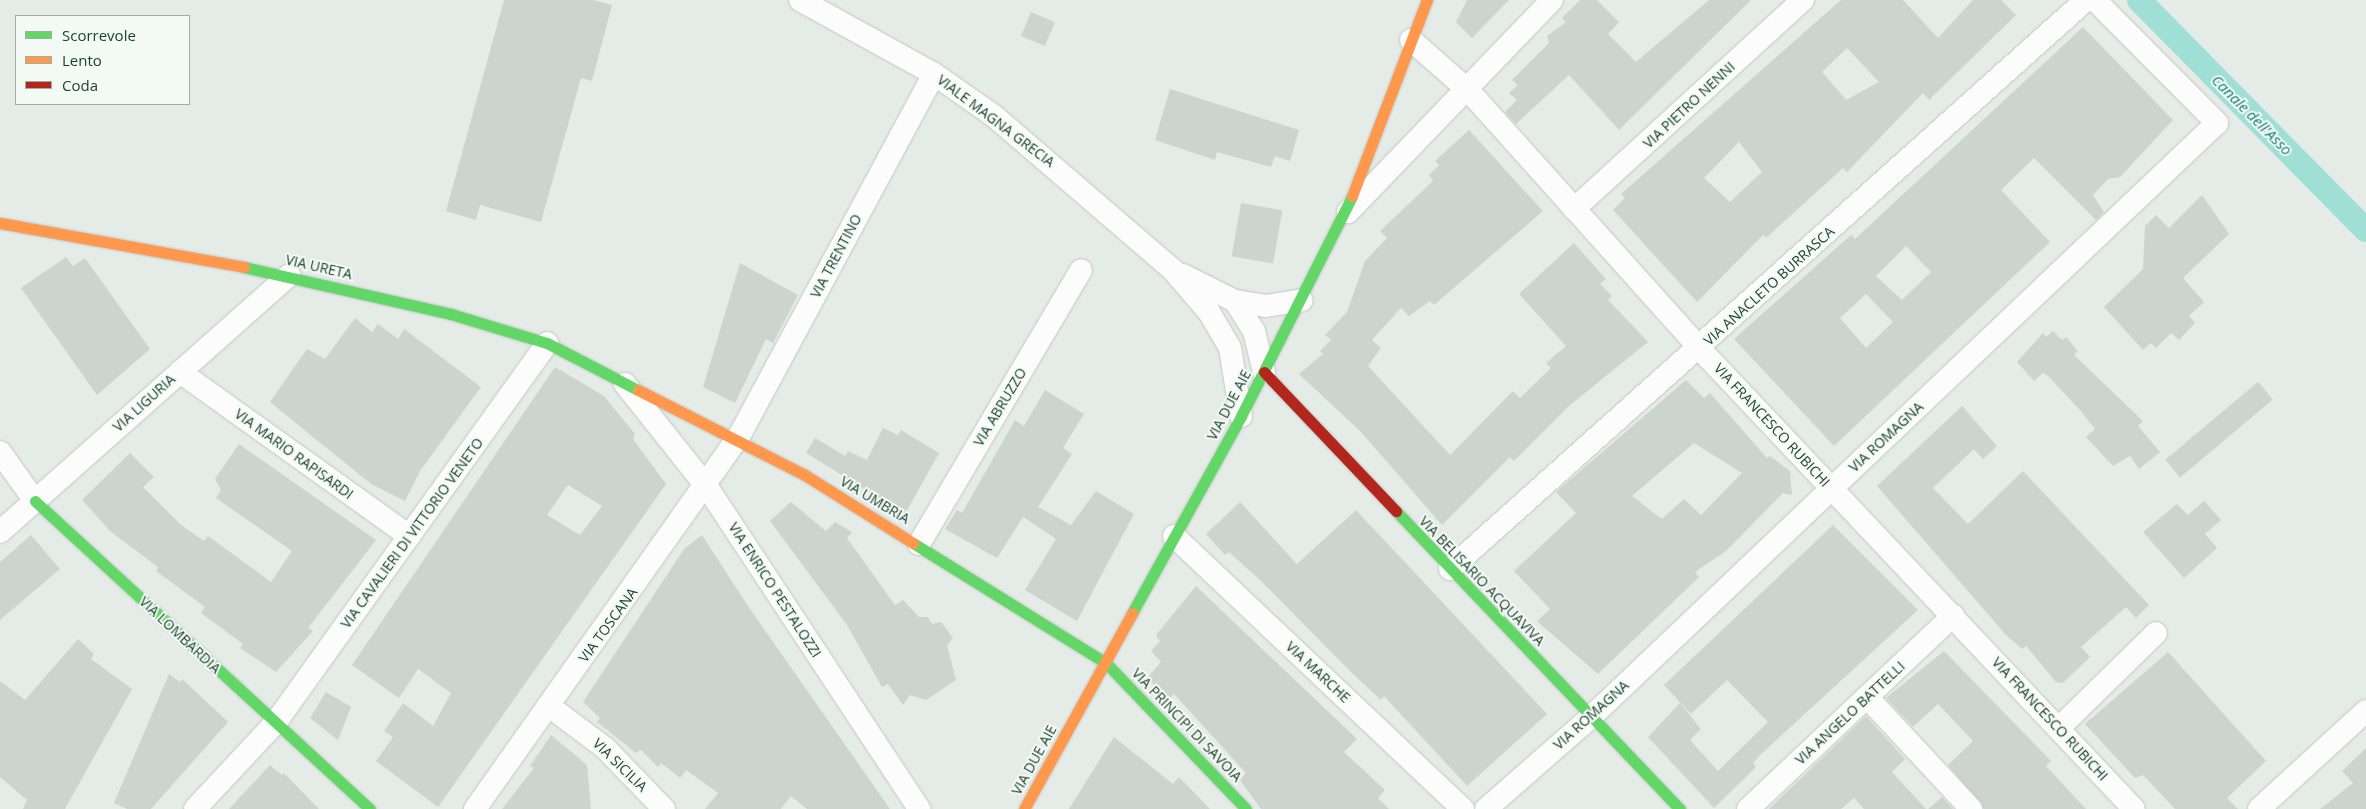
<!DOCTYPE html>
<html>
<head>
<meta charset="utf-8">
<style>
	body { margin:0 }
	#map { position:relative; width:2366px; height:809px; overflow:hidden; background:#e5ebe6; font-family:"Open Sans",sans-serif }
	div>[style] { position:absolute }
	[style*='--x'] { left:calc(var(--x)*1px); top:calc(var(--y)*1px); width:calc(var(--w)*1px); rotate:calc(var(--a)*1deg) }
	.canal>* { height:24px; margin:-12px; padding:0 12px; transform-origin:12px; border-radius:12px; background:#a0dfd6 }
	.building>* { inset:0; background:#cdd4cf; transform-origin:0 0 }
	.roads { filter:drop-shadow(0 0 1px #c2c8c4) drop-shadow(0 0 1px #c2c8c4) }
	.street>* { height:22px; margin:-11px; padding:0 11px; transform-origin:11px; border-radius:11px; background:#fbfcfb }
	.fast>* { height:11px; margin:-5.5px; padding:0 5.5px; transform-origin:5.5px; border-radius:5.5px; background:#63d668 }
	.slow>* { height:11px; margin:-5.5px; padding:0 5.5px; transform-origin:5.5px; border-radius:5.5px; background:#ff974d }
	.jam>* { height:11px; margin:-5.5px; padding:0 5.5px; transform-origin:5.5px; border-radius:5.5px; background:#b3261e }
	span { translate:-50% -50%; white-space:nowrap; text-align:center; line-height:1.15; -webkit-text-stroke:4px #f3faf5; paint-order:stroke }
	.street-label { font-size:14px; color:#1f422f }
	.water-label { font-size:15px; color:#128074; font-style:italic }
	.legend { position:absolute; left:15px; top:15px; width:175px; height:90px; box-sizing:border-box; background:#f3faf5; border:1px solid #9eb0a6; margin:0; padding:6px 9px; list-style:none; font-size:15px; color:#1f422f }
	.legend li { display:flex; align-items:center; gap:10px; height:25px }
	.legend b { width:25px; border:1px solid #9eb0a6 }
</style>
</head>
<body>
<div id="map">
	<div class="canal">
		<div style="--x:2139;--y:0;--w:323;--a:45.4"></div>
	</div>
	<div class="building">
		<div style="clip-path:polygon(504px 0,593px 0,612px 5px,592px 81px,581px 78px,541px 222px,480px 205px,476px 220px,446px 211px)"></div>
		<div style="clip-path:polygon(1467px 0,1509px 0,1472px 38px,1456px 22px)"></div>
		<div style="clip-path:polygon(1580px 0,1597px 0,1619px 22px,1608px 34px,1636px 62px,1709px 0,1751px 0,1619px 130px,1569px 75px,1516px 124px,1505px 112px,1517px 100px,1509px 93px,1518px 85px,1512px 80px,1549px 43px,1547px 36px,1566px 22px,1562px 18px)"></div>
		<div style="clip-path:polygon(evenodd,1841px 0,1903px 0,1938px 38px,1973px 0,2001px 0,2016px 15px,1929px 100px,1923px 93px,1847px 172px,1843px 168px,1766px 238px,1763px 235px,1697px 302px,1613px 210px,1625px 198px,1621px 194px,1841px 0,1847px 48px,1879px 82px,1846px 100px,1822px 72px,1847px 48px,1841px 0,1739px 142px,1762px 172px,1730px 202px,1704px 178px,1739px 142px)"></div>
		<div style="left:1031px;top:12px;width:26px;height:26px;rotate:23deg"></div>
		<div style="clip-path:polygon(evenodd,2083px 27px,2173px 120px,2120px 177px,2108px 179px,2093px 195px,2104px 212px,2096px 220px,2034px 158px,2001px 190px,2050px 242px,1834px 446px,1734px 339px,1851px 235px,1855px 239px,2083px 27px,1906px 246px,1931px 272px,1902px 300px,1876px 276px,1906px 246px,2083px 27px,1866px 294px,1893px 322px,1866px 348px,1840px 318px,1866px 294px)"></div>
		<div style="clip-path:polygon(1170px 89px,1299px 130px,1290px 161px,1275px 156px,1271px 167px,1217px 152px,1215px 160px,1155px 140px)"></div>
		<div style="clip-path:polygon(1469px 130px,1543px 211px,1434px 305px,1430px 301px,1409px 316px,1401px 308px,1372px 340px,1381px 348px,1368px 366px,1450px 455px,1513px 391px,1520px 398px,1551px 368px,1546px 363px,1566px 346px,1519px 294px,1574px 243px,1606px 279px,1600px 284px,1612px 296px,1608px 300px,1648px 342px,1570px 405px,1514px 461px,1510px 457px,1442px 525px,1361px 432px,1299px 374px,1323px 354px,1320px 351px,1331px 340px,1325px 335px,1347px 312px,1365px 261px,1387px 238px,1380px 231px,1433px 181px,1429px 175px,1439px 165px,1435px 161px)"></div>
		<div style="clip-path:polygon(2202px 195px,2229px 234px,2183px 278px,2204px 302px,2189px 316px,2195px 323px,2179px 340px,2171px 333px,2156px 348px,2151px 343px,2143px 350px,2104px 307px,2143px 269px,2145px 226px,2156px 215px,2169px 228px)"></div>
		<div style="left:1241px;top:203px;width:42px;height:54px;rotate:10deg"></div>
		<div style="clip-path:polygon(66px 257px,73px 266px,85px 258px,150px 349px,97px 395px,21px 288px)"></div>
		<div style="clip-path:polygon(740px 263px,798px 295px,773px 343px,766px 339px,735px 403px,703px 387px)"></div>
		<div style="clip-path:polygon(355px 318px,372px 332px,378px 324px,398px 339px,404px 329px,481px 387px,420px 471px,405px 501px,371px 484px,270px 402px,307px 349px,325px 359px)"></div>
		<div style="clip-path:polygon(2053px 331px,2062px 340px,2066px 337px,2078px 351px,2074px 355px,2143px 421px,2138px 426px,2160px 452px,2139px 469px,2130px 456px,2113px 466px,2086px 437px,2095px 429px,2080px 410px,2048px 376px,2043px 373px,2034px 381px,2017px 362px,2043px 333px,2046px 337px)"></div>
		<div style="clip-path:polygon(evenodd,555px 367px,604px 396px,635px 434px,633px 439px,666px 484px,438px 807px,376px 761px,393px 737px,384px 731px,403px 703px,433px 726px,451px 693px,418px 669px,399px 698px,352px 665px,555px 367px,568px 485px,602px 506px,580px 535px,547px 515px,568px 485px)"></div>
		<div style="clip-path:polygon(evenodd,1686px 380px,1704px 398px,1710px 393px,1767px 458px,1770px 456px,1790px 471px,1792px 495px,1783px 493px,1726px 551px,1695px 572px,1699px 577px,1598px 674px,1537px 621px,1550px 609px,1514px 571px,1576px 513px,1556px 492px,1686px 380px,1694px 443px,1742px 473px,1701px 515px,1684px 499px,1662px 519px,1632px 496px,1694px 443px)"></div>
		<div style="left:2258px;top:382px;width:23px;height:121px;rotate:50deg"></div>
		<div style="clip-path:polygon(1045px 390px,1084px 414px,1063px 448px,1072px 454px,1038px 507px,1071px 525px,1096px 491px,1134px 514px,1077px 621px,1025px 590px,1056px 539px,1023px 517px,997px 558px,945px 529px,957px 510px,962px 513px,1015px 420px,1024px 426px)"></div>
		<div style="clip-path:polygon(1962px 406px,1997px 446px,1983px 459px,1974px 449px,1933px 488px,1968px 524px,2023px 471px,2149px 605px,2136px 618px,2126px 607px,2081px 647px,2090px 657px,2063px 683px,2056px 682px,2026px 646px,2022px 649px,2006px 635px,1877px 486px)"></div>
		<div style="clip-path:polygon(883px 428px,898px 435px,901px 430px,939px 453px,905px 514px,806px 453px,815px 438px,845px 456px,848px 451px,867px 460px)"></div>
		<div style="clip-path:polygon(239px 444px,376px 540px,308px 628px,313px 631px,276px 672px,240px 648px,243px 644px,201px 613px,205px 607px,156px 571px,158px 567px,111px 532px,82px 500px,130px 453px,154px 477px,143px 487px,181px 525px,204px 541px,208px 536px,271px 582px,292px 551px,216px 498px,221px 490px,215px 479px)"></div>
		<div style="clip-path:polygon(2204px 501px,2221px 520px,2205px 534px,2217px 548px,2184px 578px,2143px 532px,2177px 504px,2188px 515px)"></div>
		<div style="clip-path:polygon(791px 502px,826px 531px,835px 522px,852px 532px,847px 538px,895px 605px,903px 600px,919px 617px,928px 617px,932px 624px,941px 622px,953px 638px,947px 645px,956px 680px,926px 700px,910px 695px,903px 705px,888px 684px,882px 687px,847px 625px,770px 521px)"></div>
		<div style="clip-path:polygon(1240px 502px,1297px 564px,1356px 510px,1547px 714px,1467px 786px,1384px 696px,1381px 700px,1354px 675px,1261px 581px,1229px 552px,1225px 555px,1206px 534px)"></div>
		<div style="clip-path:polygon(1833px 525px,1918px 610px,1760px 755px,1753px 763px,1756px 767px,1714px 808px,1648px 737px,1680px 703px,1701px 729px,1690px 740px,1718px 771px,1768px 722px,1727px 680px,1691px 714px,1664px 685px)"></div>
		<div style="clip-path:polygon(31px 535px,60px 569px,0 620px,0 562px)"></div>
		<div style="clip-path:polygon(702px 535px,750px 609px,890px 809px,807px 809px,791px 796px,781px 809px,705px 809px,718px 793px,686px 770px,680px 778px,661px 763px,658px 767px,641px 750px,636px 753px,597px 722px,600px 718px,583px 702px,684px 549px)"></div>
		<div style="clip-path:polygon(1196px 586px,1357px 739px,1344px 752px,1385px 790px,1378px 798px,1389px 809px,1261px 809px,1240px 780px,1246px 773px,1174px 694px,1169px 699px,1147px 678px,1161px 662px,1151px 651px,1160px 641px,1156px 635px)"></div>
		<div style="clip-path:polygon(78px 639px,94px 654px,91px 659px,132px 689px,65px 809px,23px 809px,27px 800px,0 777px,0 681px,25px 700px)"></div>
		<div style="clip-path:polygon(1944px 651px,2051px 761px,2046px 766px,2086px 809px,1984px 809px,1948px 765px,1973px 741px,1938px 704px,1913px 727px,1886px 698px)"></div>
		<div style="clip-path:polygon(2168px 652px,2266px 761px,2227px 798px,2238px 809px,2175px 809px,2143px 775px,2135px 778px,2085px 724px)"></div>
		<div style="clip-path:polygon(169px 674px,180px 682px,182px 679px,228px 722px,151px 809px,127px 809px,114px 803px)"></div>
		<div style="clip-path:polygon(326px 692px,351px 707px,338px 740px,310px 718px)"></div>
		<div style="clip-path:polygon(1866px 716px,1905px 759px,1892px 772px,1926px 809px,1864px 809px,1854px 798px,1841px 809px,1769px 809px)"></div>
		<div style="clip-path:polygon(551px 735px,587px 765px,591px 809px,502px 809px,534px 768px,530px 766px)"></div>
		<div style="clip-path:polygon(1114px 737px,1173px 784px,1179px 777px,1210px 809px,1069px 809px)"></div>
		<div style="clip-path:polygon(2366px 748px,2366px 809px,2320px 809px,2353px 783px,2342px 771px)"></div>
		<div style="clip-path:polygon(270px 765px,282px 775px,284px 773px,319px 809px,229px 809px)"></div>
		<div style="clip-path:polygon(1942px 797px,1953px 809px,1928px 809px)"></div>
	</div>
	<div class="roads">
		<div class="street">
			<div style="--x:800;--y:0;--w:153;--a:28.9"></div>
			<div style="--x:934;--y:74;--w:73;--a:35"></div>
			<div style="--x:994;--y:116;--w:236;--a:40.7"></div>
			<div style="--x:1173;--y:270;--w:55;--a:49.4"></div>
			<div style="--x:1209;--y:312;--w:42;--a:59.7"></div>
			<div style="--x:1230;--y:348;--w:69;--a:80.8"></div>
			<div style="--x:1411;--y:40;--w:76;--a:41.3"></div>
			<div style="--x:1468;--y:90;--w:348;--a:48.1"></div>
			<div style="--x:1700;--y:349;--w:632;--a:46.67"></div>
			<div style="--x:1574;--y:209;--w:310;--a:-42.4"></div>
			<div style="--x:1348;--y:212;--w:294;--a:-46.1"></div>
			<div style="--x:1183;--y:275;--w:58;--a:26.6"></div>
			<div style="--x:1235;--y:301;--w:31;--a:9"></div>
			<div style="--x:1266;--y:306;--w:36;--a:-9"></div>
			<div style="--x:1235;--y:301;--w:36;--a:58"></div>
			<div style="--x:1254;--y:331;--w:42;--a:76.3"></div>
			<div style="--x:180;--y:372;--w:282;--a:35.6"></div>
			<div style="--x:625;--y:384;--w:132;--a:51.5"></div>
			<div style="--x:707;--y:487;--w:386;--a:56.6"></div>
			<div style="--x:0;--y:452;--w:60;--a:54.5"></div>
			<div style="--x:0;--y:532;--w:387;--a:-41.6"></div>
			<div style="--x:1174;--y:536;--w:398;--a:43.4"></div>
			<div style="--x:919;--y:544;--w:318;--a:-59.4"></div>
			<div style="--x:1450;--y:569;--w:853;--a:-41.82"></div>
			<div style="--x:1867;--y:697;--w:153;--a:47.1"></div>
			<div style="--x:549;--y:706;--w:70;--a:36.9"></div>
			<div style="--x:605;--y:748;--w:85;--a:46"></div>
			<div style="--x:2060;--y:727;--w:134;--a:-44.4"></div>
			<div style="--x:195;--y:809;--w:119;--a:-47"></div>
			<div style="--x:276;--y:722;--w:466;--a:-54.4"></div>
			<div style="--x:475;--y:809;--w:455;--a:-54.7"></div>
			<div style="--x:738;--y:438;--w:413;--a:-61.7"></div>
			<div style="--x:1486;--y:809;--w:140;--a:-41.2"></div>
			<div style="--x:1591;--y:717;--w:863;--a:-43.5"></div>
			<div style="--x:2217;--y:123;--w:173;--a:-134.8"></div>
			<div style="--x:1748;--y:809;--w:282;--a:-43.3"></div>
			<div style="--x:2259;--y:809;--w:145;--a:-42.5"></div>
		</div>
		<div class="fast">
			<div style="--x:244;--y:267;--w:212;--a:12.8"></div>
			<div style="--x:451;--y:314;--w:100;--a:16.8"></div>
			<div style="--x:547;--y:343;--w:102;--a:27.3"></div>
			<div style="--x:35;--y:501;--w:455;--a:42.6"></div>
			<div style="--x:1396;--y:511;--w:412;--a:46.4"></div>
			<div style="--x:913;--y:543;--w:227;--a:31.9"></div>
			<div style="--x:1106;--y:663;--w:202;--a:46.2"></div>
			<div style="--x:1132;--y:613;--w:225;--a:-61"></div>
			<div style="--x:1241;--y:416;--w:246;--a:-63.2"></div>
		</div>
		<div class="slow">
			<div style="--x:1352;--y:196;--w:210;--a:-69.1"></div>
			<div style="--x:0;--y:223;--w:248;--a:10.2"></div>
			<div style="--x:638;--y:390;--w:187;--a:27"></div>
			<div style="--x:805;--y:475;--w:128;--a:32.2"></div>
			<div style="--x:1024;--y:809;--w:224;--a:-61.1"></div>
		</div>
		<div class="jam">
			<div style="--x:1264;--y:372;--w:192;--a:46.5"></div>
		</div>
	</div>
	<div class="street-label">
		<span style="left:1689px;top:105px;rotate:-43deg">VIA PIETRO NENNI</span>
		<span style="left:996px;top:121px;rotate:37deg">VIALE MAGNA GRECIA</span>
		<span style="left:836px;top:256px;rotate:-62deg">VIA TRENTINO</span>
		<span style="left:319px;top:267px;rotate:13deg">VIA URETA</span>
		<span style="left:1769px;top:286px;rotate:-42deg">VIA ANACLETO BURRASCA</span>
		<span style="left:144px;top:403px;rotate:-42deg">VIA LIGURIA</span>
		<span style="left:1229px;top:405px;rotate:-62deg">VIA DUE AIE</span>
		<span style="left:1000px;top:407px;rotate:-59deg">VIA ABRUZZO</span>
		<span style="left:1772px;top:425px;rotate:47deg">VIA FRANCESCO RUBICHI</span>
		<span style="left:1886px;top:437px;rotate:-43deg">VIA ROMAGNA</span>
		<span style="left:294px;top:454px;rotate:36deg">VIA MARIO RAPISARDI</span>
		<span style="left:875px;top:500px;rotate:31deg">VIA UMBRIA</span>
		<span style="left:412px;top:533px;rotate:-54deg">VIA CAVALIERI DI VITTORIO VENETO</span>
		<span style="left:1482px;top:581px;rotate:46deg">VIA BELISARIO ACQUAVIVA</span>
		<span style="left:775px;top:590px;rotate:57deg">VIA ENRICO PESTALOZZI</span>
		<span style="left:608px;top:625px;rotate:-54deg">VIA TOSCANA</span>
		<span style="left:180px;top:635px;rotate:43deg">VIA LOMBARDIA</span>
		<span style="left:1318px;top:672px;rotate:43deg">VIA MARCHE</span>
		<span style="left:1850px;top:713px;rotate:-43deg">VIA ANGELO BATTELLI</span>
		<span style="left:1591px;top:715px;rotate:-42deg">VIA ROMAGNA</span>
		<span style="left:2050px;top:719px;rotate:47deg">VIA FRANCESCO RUBICHI</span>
		<span style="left:1187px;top:725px;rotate:46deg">VIA PRINCIPI DI SAVOIA</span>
		<span style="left:1034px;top:760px;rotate:-61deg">VIA DUE AIE</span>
		<span style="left:620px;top:765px;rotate:44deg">VIA SICILIA</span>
	</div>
	<div class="water-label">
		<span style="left:2252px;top:115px;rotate:45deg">Canale dell'Asso</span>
	</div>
	<ul class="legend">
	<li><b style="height:6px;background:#63d668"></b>Scorrevole</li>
	<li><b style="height:6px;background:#ff974d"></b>Lento</li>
	<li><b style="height:6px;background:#b3261e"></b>Coda</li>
	</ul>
</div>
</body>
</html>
